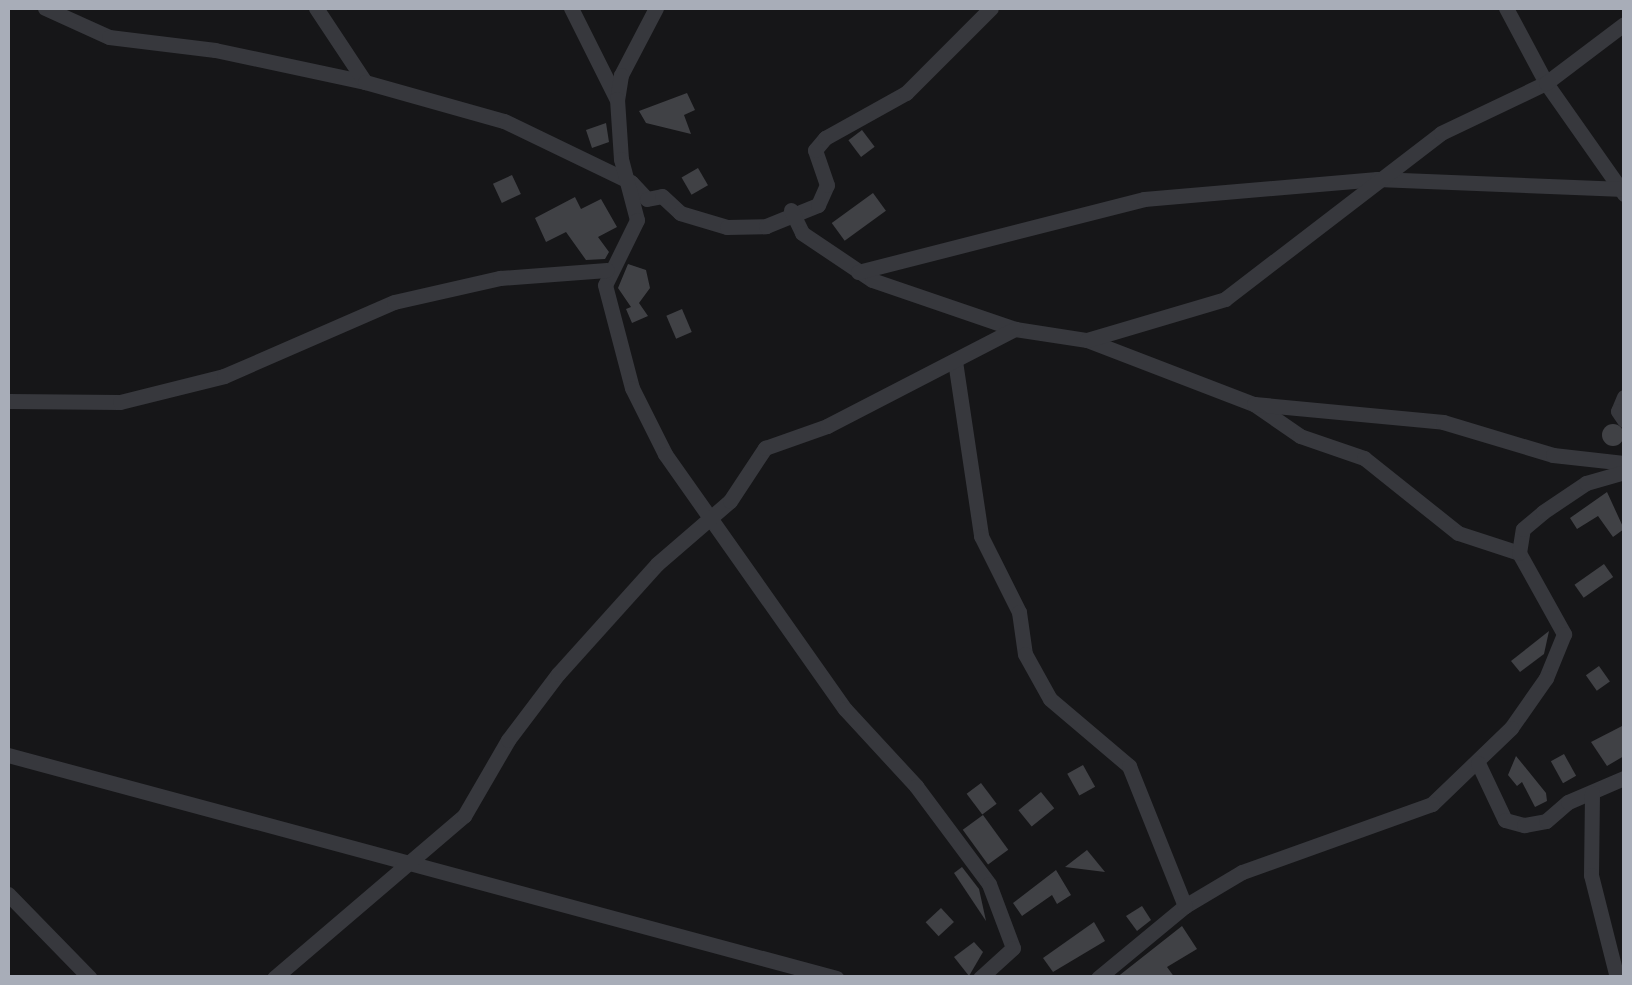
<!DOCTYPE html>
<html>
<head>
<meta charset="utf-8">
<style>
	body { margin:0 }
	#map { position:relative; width:1632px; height:985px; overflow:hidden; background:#161618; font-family:"Titillium Web",sans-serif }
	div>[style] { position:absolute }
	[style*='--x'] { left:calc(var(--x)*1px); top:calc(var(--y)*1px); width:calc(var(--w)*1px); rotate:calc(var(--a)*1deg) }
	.building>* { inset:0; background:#404145; transform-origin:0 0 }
	.round { border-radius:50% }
	.street>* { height:15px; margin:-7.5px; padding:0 7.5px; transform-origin:7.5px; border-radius:7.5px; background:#37383d }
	span { translate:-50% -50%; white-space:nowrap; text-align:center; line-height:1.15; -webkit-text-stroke:10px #111113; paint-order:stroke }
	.frame { position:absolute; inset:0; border:10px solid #a8adb8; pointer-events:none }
</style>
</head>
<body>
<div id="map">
	<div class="building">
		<div style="clip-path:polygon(687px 93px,695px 110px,684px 115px,691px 134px,646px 123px,639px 111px)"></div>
		<div style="clip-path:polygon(606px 123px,609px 142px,592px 148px,586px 130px)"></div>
		<div style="left:862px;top:130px;width:21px;height:17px;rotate:53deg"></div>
		<div style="left:698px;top:168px;width:20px;height:19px;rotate:60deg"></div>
		<div style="left:512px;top:175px;width:21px;height:21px;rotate:65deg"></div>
		<div style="left:873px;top:193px;width:22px;height:51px;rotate:54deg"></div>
		<div style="clip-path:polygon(575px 197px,581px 209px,601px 199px,617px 227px,598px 237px,609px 252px,605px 259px,586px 260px,566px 232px,546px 242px,535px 218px)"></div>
		<div style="clip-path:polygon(628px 264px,646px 270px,650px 288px,639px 303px,648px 316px,632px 323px,626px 309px,631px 307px,618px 288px)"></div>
		<div style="left:682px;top:309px;width:25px;height:17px;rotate:67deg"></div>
		<div class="round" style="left:1602px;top:424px;width:22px;height:22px"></div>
		<div style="clip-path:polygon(1607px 492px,1624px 529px,1613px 537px,1598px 516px,1577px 529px,1570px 518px)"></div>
		<div style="left:1604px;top:564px;width:16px;height:36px;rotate:55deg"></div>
		<div style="clip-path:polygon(1549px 631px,1544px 654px,1520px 672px,1511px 661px)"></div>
		<div style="left:1599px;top:666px;width:19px;height:16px;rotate:55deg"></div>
		<div style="clip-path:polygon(1624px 725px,1624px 756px,1607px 766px,1591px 742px)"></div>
		<div style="left:1564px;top:754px;width:25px;height:15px;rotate:61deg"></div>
		<div style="clip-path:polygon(1516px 756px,1546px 793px,1547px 801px,1535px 807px,1522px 782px,1517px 786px,1508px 775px)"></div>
		<div style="left:1083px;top:765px;width:25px;height:18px;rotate:61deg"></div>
		<div style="left:981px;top:783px;width:26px;height:18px;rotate:53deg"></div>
		<div style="left:1041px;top:792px;width:21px;height:29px;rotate:51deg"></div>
		<div style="left:983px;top:815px;width:43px;height:25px;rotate:54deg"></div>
		<div style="clip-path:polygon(1087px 850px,1105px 872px,1065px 867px)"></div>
		<div style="clip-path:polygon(962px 867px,979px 889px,986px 921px,954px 873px)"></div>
		<div style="clip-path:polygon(1056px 870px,1071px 895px,1057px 904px,1052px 895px,1022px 916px,1013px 903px)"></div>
		<div style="clip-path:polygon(1142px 906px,1151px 920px,1137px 931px,1126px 916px)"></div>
		<div style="left:941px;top:908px;width:19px;height:21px;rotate:47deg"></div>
		<div style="clip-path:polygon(1094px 922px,1105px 941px,1053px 972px,1043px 958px)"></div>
		<div style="clip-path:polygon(1182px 926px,1197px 949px,1167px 967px,1175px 978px,1116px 978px)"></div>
		<div style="clip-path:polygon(974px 942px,983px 952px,969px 976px,954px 957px)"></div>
	</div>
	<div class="street">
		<div style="--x:45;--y:8;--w:70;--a:24.4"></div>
		<div style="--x:109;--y:37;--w:107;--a:7"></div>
		<div style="--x:215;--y:50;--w:153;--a:12"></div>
		<div style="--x:316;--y:8;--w:89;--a:56.5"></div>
		<div style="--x:365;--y:82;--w:144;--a:15.7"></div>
		<div style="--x:504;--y:121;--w:141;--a:25.7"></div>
		<div style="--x:631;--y:182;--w:23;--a:47"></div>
		<div style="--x:647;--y:199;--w:15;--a:-11"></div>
		<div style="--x:662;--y:196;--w:25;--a:43"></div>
		<div style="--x:680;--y:213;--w:49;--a:16.6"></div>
		<div style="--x:727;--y:227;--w:39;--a:-1"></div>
		<div style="--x:766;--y:226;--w:56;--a:-22"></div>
		<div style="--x:818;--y:205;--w:22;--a:-66"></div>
		<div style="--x:827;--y:185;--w:37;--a:-109"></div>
		<div style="--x:815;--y:150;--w:16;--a:-50"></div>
		<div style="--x:825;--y:138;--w:93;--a:-29.1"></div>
		<div style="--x:906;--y:93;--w:120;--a:-45"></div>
		<div style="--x:571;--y:8;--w:101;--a:63.4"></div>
		<div style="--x:656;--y:8;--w:76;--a:117.6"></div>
		<div style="--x:621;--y:75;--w:24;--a:99"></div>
		<div style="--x:617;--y:99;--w:60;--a:86.2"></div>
		<div style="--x:621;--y:159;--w:63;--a:75.3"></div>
		<div style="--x:637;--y:220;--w:72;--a:116.2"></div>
		<div style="--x:605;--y:285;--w:106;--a:75.3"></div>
		<div style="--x:632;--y:388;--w:74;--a:63.4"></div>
		<div style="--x:665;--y:454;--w:312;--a:54.8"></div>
		<div style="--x:845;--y:709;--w:105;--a:47.3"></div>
		<div style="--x:916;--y:786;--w:122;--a:53.3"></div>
		<div style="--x:989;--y:884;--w:68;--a:69.4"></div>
		<div style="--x:1013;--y:948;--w:45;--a:137.7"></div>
		<div style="--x:1506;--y:8;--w:85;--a:61.9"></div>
		<div style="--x:1546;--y:83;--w:136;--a:54.9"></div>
		<div style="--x:791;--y:210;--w:25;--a:64"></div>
		<div style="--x:802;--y:233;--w:84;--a:33.9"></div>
		<div style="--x:872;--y:280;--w:151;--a:18.9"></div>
		<div style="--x:1015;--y:329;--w:73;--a:8.7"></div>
		<div style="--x:1087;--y:340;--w:179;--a:21"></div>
		<div style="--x:1254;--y:404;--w:56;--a:34.8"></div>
		<div style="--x:1300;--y:436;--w:68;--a:19"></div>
		<div style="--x:1364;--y:458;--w:120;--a:38.6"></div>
		<div style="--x:1458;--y:533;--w:64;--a:18.2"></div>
		<div style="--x:1519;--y:553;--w:93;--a:60.9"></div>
		<div style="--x:1564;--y:634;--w:48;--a:112.2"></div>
		<div style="--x:1546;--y:678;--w:61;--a:125"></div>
		<div style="--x:1511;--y:728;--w:110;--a:136.1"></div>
		<div style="--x:1432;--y:804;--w:202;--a:160.3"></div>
		<div style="--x:1242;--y:872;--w:66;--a:149.2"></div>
		<div style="--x:1185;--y:906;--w:113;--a:140.4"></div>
		<div style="--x:858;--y:272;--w:295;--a:-14.3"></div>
		<div style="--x:1144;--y:199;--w:234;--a:-4.9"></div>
		<div style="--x:1377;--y:179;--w:247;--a:2.3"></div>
		<div style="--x:1087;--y:340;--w:144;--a:-16.5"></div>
		<div style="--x:1225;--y:299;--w:272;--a:-37.5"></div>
		<div style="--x:1441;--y:133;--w:116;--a:-25.5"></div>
		<div style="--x:1546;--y:83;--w:98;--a:-37.1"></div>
		<div style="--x:955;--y:361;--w:177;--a:81.5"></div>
		<div style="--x:981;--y:536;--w:85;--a:63.4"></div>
		<div style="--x:1019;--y:612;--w:42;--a:81.9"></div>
		<div style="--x:1025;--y:654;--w:51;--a:60.9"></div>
		<div style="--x:1050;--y:699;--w:104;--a:40.3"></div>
		<div style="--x:1129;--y:766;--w:151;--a:68.2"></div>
		<div style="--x:1624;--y:397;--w:15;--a:113"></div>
		<div style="--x:1618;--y:411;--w:11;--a:56"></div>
		<div style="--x:8;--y:401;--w:112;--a:0.5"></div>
		<div style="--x:120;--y:402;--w:107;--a:-14"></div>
		<div style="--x:224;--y:376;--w:185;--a:-23.5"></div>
		<div style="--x:394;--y:302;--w:109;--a:-12.8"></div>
		<div style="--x:500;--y:278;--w:107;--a:-4.3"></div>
		<div style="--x:1254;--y:404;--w:190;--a:5.4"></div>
		<div style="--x:1443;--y:422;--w:115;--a:16.7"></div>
		<div style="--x:1553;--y:455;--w:71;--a:6.4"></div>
		<div style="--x:1519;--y:553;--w:24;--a:-81"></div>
		<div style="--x:1523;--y:529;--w:26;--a:-40"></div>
		<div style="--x:1543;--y:512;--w:52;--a:-34"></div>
		<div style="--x:1586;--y:483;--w:40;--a:-16"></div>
		<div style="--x:8;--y:755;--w:858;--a:15.07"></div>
		<div style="--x:1478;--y:763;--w:63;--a:64.7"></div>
		<div style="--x:1505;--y:820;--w:20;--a:15"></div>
		<div style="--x:1524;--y:825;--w:22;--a:-10"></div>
		<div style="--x:1546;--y:821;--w:29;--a:-41"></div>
		<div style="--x:1568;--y:802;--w:61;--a:-23.2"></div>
		<div style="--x:1592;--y:793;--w:82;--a:90.7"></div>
		<div style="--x:1591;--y:875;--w:106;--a:75.8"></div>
		<div style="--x:8;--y:894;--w:117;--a:45.7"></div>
		<div style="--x:274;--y:978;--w:250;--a:-40.5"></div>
		<div style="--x:464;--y:816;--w:88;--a:-59.9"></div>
		<div style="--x:508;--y:740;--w:83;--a:-52.9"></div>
		<div style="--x:558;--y:674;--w:148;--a:-48"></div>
		<div style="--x:657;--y:564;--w:96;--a:-40.8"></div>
		<div style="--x:730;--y:501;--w:64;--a:-56.6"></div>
		<div style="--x:765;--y:448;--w:66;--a:-19.5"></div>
		<div style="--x:827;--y:426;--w:212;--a:-27.3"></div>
	</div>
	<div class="frame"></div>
</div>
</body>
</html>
